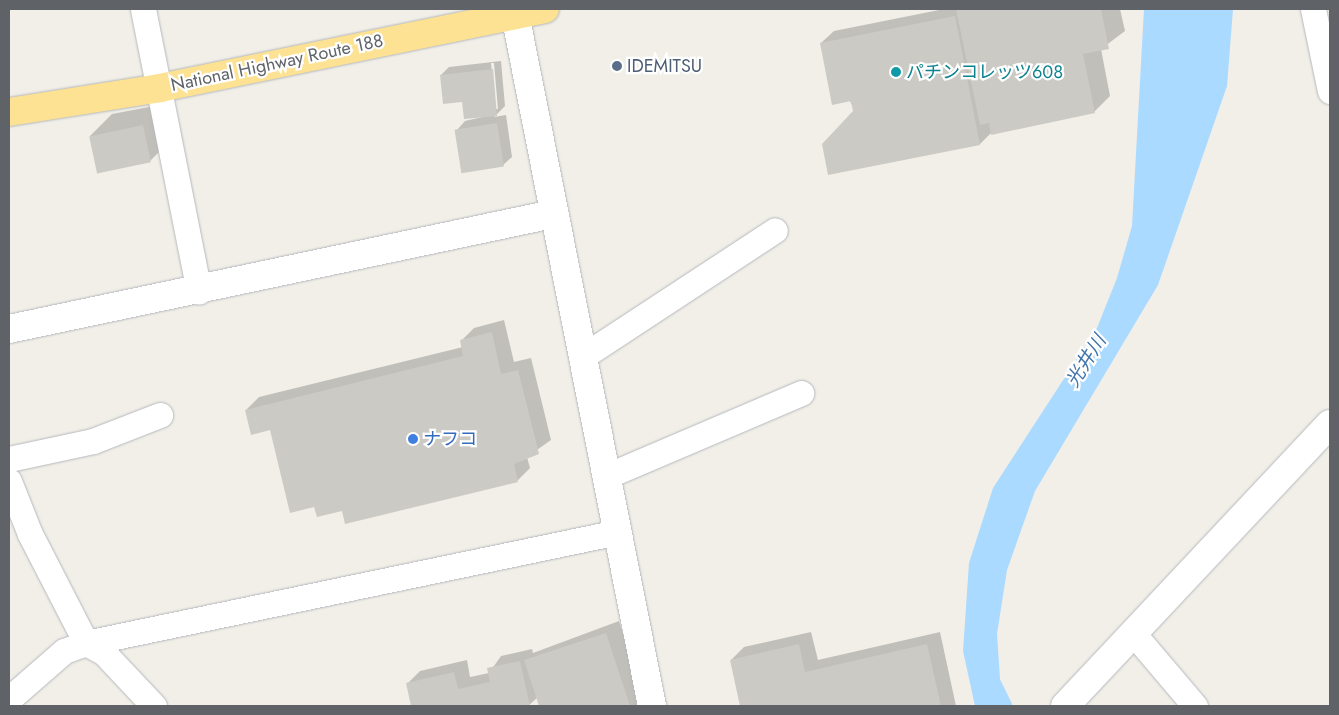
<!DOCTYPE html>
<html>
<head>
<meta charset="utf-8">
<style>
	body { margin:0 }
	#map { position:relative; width:1339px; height:715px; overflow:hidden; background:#f1efe8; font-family:Jost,"Noto Sans JP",sans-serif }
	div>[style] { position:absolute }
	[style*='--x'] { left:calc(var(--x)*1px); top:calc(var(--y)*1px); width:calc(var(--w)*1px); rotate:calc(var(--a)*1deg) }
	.water>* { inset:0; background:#aadaff }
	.shadow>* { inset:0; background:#0003 }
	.building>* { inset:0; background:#cccac5; transform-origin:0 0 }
	.roads { filter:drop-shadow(0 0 1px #b5b8bc) drop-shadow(0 0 1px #b5b8bc) }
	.street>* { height:25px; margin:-12.5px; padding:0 12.5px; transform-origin:12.5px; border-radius:12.5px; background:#fff }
	.secondary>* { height:28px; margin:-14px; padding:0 14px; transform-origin:14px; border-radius:14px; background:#fff }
	.highway>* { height:28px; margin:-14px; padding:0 14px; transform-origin:14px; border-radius:14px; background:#fde293 }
	.dots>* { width:14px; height:14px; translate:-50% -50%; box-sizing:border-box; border:2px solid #fff; border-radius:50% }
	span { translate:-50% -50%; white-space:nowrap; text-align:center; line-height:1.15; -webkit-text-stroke:4.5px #fff; paint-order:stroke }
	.street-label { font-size:18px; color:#5f6368 }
	.service-label { font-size:18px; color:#4e5e75 }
	.left { translate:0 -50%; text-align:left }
	.culture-label { font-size:18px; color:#0d838f }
	.shop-label { font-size:18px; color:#366cbe }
	.water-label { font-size:19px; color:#4174aa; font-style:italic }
	.frame { position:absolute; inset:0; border:10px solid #5f6368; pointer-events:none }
</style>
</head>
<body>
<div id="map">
	<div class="water">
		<div style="clip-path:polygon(1144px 9px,1233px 9px,1227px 86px,1158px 285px,1035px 491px,1007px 570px,997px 634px,1000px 679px,1013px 706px,975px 706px,963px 651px,969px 563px,993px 488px,1097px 328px,1117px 278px,1132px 226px)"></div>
	</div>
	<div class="shadow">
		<div style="clip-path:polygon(944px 9px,1120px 9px,1125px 31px,1101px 49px,1110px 96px,1094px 112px,992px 132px,980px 144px,855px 111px,821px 43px,834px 31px)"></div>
		<div style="clip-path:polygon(evenodd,501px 61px,505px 106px,494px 117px,506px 115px,512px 157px,503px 165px,457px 130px,465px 121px,491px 115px,463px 101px,441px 75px,449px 67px,501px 61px,491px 63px,494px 63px,498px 109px,495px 109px,491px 63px)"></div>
		<div style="clip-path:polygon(165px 104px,172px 139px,150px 161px,90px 136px,112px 114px)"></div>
		<div style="clip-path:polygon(504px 320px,514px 362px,531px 358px,551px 440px,527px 457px,530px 468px,517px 481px,343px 510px,315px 506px,271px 429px,246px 410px,259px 397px,463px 347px,461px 341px,474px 328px)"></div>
		<div style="clip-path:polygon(619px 621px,646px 706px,541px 706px,538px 697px,528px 706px,412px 706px,408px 683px,420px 671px,467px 660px,470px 677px,489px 673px,501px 656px,532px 649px,533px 653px)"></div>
		<div style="clip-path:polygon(811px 632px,818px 660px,940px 632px,956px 706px,741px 706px,731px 660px,744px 647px)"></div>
	</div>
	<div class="building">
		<div style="clip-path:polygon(956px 9px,1101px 9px,1109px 49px,1083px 54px,1095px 113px,991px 135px,989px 123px,980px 125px)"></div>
		<div style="clip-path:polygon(955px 16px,980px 145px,828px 175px,822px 144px,853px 111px,851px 101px,832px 105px,820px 43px)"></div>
		<div style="clip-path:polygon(493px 69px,497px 116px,464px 119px,462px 102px,443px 104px,440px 75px)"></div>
		<div style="left:497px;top:123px;width:44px;height:43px;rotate:81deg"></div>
		<div style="left:143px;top:125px;width:38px;height:55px;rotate:78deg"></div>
		<div style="clip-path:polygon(492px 332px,501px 374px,518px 370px,539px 454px,514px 464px,518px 482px,345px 524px,342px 511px,317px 517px,314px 507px,290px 513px,270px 430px,251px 435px,245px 410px,463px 356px,460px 340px)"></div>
		<div style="clip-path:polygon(606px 633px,630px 706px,539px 706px,524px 660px)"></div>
		<div style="clip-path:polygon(799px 644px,805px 672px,927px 644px,941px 706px,740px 706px,730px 660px)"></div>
		<div style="clip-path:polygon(520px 661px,530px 706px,411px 706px,406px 683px,454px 672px,458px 689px,490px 682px,487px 668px)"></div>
	</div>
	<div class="roads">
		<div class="street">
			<div style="--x:143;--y:9;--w:288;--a:78.8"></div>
			<div style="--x:1313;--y:9;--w:84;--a:78.3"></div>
			<div style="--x:585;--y:355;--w:227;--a:-33.3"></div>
			<div style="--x:9;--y:459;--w:86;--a:-12.1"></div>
			<div style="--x:93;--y:441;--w:72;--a:-21.2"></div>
			<div style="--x:609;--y:475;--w:209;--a:-23.1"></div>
			<div style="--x:9;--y:481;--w:57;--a:68.4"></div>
			<div style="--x:30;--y:534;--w:123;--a:62.8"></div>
			<div style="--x:86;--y:643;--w:21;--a:29"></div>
			<div style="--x:104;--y:653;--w:73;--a:46.7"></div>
			<div style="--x:1133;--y:633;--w:96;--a:49.7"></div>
			<div style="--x:9;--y:699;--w:73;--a:-41.1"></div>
			<div style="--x:64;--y:651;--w:23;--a:-20"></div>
			<div style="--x:86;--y:643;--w:543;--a:-11.79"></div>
		</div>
		<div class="secondary">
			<div style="--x:514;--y:9;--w:711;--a:78.8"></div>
			<div style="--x:9;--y:329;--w:556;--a:-11.94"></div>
			<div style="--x:1065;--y:706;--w:387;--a:-46.8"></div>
		</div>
		<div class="highway">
			<div style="--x:9;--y:112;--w:153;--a:-9"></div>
			<div style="--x:160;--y:88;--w:393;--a:-11.6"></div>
		</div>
	</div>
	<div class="dots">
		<div style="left:617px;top:66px;background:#5c6f8a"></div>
		<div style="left:896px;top:72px;background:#0f9aa8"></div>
		<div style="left:413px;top:439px;background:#3f7fe0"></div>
	</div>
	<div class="street-label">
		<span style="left:277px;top:63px;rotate:-12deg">National Highway Route 188</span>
	</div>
	<div class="service-label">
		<span class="left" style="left:627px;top:66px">IDEMITSU</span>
	</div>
	<div class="culture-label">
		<span class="left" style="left:906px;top:72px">パチンコレッツ６０８</span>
	</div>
	<div class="shop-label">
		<span class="left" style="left:423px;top:439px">ナフコ</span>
	</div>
	<div class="water-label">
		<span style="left:1086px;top:361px;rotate:-58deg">光井川</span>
	</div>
	<div class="frame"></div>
</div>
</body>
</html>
